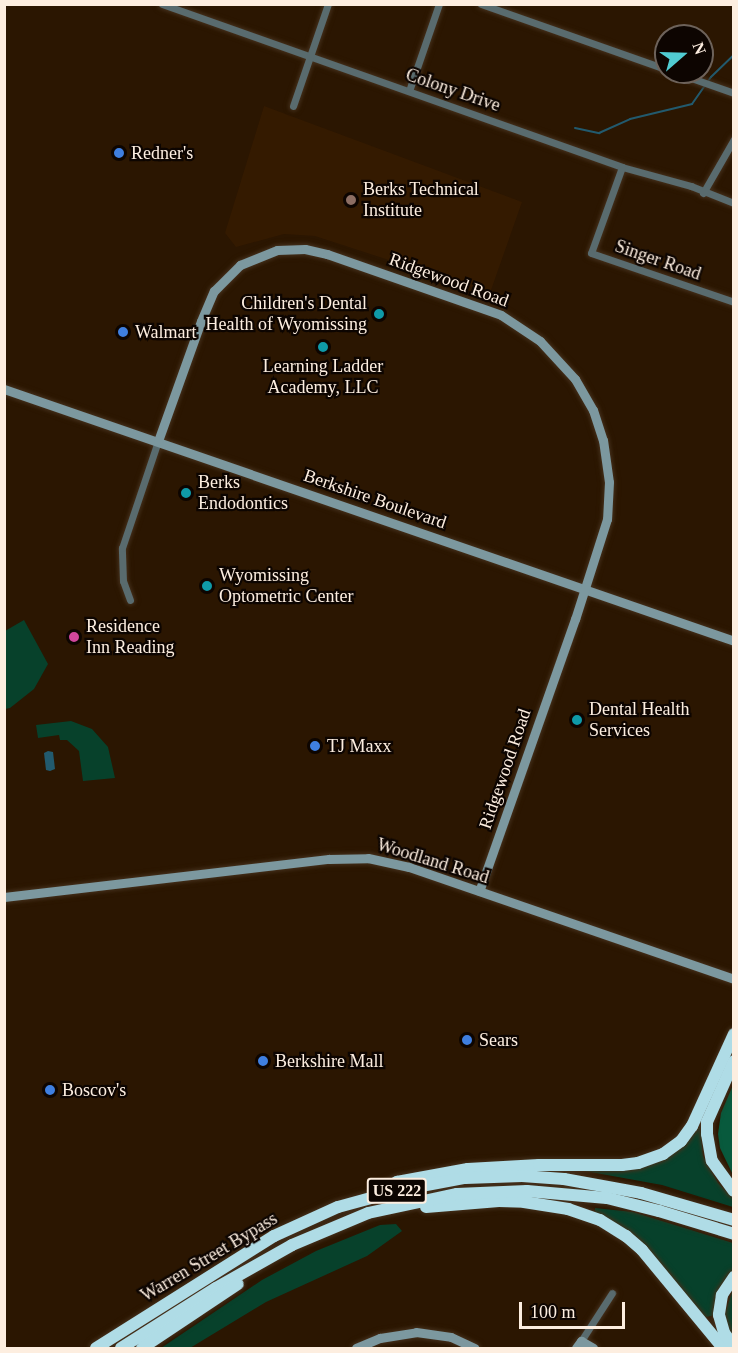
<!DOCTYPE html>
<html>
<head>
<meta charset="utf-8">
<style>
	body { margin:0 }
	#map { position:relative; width:738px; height:1353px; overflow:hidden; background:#2b1601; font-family:"Times New Roman",serif }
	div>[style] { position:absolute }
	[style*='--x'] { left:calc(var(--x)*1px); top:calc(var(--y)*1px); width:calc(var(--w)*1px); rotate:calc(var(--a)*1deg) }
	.built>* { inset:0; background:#341a00 }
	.green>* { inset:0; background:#07412b }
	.forest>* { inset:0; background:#085a3d }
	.water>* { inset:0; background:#225a6e }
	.stream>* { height:2px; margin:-1px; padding:0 1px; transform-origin:1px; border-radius:1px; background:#225a6e }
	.roads { filter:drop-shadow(0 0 2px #44301c) drop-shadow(0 0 2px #44301c) }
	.street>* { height:7px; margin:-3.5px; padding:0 3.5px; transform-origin:3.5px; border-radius:3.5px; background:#596b6e }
	.secondary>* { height:9px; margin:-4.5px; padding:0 4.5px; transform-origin:4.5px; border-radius:4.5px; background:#7c989f }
	.highway>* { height:12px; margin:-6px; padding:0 6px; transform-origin:6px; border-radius:6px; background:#afdce6 }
	.dots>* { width:16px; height:16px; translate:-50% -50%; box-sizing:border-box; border:3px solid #0d0501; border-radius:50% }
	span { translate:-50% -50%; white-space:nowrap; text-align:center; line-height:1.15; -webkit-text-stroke:4.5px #0d0501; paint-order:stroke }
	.shield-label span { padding:2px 4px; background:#0d0501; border:2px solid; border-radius:4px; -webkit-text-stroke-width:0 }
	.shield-label { font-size:16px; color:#fdeee0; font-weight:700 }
	.street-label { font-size:18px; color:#fdeee0 }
	.poi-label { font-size:18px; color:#fdeee0 }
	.left { translate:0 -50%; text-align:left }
	.right { translate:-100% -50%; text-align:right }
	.frame { position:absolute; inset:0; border:6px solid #fdeee0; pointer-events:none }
	.north { position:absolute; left:654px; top:24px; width:60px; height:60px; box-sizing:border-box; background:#0d0501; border:2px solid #6d625a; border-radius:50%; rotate:70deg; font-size:16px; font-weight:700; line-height:24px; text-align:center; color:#fdeee0 }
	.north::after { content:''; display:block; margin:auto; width:21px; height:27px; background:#51ccd2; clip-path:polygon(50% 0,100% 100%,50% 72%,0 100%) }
	.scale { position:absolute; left:519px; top:1302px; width:106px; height:27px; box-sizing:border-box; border:3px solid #fdeee0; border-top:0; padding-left:8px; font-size:18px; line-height:21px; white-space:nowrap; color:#fdeee0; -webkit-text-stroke:4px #0d0501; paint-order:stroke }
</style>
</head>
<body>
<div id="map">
	<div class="built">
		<div style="clip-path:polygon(264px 106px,522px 202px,490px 293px,315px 236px,284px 234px,236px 247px,225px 233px)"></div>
	</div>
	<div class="green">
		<div style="clip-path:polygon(24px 620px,48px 664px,34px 689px,10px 708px,5px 709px,5px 631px)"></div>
		<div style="clip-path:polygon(71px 721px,92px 729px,108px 747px,115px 778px,83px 781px,79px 751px,67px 740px,60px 740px,59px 735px,38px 738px,36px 725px)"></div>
		<div style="clip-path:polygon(700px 1126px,703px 1156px,718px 1183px,733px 1198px,733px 1207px,662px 1185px,574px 1169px,631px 1170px,659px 1162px,685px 1145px)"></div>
		<div style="clip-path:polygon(595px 1208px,633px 1212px,733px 1243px,733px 1270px,720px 1288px,715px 1315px,702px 1318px,679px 1288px,595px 1215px)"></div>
		<div style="clip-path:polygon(396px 1224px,402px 1231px,367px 1256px,266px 1302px,190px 1348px,161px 1348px,262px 1280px,316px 1251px,380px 1225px)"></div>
		<div style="clip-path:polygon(733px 1288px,733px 1337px,727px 1326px,725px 1314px)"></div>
	</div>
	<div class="forest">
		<div style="clip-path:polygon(733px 1085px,734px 1175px,733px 1175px,720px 1148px,718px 1134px,721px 1113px)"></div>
	</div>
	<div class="water">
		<div style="clip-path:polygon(48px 751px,53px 752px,55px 769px,50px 771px,46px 770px,44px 753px)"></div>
	</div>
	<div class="stream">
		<div style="--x:575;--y:128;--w:25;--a:12"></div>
		<div style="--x:599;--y:133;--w:34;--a:-24"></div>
		<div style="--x:630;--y:119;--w:64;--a:-13.6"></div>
		<div style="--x:692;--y:104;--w:33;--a:-55"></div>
		<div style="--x:711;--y:77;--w:32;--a:-44"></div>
	</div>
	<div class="roads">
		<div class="street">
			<div style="--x:162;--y:4;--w:488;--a:19.5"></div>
			<div style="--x:622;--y:167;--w:72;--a:15.4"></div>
			<div style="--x:691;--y:186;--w:46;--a:21.6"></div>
			<div style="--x:481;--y:4;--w:196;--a:19.4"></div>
			<div style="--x:674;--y:72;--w:64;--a:19.3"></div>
			<div style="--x:409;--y:91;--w:92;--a:-71"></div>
			<div style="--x:293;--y:106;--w:108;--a:-71.1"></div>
			<div style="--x:622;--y:167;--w:91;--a:109.8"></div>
			<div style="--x:591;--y:253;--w:151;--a:18.9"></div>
			<div style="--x:703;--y:193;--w:62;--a:-60.1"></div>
			<div style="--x:130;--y:600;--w:20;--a:-110"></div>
			<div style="--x:123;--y:581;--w:33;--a:-92"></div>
			<div style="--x:122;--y:548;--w:113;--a:-71.4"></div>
			<div style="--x:581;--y:1341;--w:57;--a:-57.1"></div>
		</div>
		<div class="secondary">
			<div style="--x:4;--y:389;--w:772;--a:19.04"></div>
			<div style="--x:158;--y:441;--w:127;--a:-70.3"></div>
			<div style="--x:201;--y:321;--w:33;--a:-67"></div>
			<div style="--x:214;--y:291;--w:37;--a:-45"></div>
			<div style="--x:240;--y:265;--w:40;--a:-22"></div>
			<div style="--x:277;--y:250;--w:28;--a:-2"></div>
			<div style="--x:305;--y:249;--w:23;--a:13"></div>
			<div style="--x:327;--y:254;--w:184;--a:19.3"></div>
			<div style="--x:501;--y:315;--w:47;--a:33.7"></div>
			<div style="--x:540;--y:341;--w:52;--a:47.4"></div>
			<div style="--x:575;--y:379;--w:36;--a:60"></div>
			<div style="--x:593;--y:410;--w:32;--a:72"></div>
			<div style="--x:603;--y:440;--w:42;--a:81.9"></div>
			<div style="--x:609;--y:482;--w:37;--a:93"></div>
			<div style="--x:607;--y:519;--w:105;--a:107.7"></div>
			<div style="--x:575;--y:619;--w:288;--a:109.4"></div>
			<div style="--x:4;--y:897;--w:327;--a:-6.7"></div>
			<div style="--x:329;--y:859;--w:39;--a:-1"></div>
			<div style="--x:368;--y:858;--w:42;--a:12.4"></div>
			<div style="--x:409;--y:867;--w:344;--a:19"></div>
			<div style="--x:356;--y:1348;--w:26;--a:-23"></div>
			<div style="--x:380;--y:1338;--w:36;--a:-9"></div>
			<div style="--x:416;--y:1332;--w:35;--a:8"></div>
			<div style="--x:451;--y:1337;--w:26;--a:25"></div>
			<div style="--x:576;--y:1348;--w:9;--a:-54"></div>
			<div style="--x:581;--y:1341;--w:14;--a:30"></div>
		</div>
		<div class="highway">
			<div style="--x:734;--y:1061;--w:67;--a:113.9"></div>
			<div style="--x:707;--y:1122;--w:12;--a:90"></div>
			<div style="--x:707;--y:1134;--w:27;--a:80"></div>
			<div style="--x:712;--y:1161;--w:37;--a:54"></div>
			<div style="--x:382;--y:1189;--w:17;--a:-25"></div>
			<div style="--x:397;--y:1182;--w:72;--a:-10.4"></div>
			<div style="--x:468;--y:1169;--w:71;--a:-3.2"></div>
			<div style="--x:539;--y:1165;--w:83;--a:0"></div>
			<div style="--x:622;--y:1165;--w:16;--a:-7"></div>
			<div style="--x:638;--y:1163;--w:27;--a:-20"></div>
			<div style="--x:663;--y:1154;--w:22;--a:-36"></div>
			<div style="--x:681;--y:1141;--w:19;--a:-54"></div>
			<div style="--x:692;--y:1126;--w:101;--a:-65.5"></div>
			<div style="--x:426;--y:1207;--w:73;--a:-4.7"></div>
			<div style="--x:499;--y:1201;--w:25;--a:2"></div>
			<div style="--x:524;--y:1202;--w:45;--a:9"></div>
			<div style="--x:568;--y:1209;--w:34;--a:19"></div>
			<div style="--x:600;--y:1220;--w:31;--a:32"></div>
			<div style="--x:626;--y:1236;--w:21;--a:41"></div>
			<div style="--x:642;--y:1250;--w:127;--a:50.4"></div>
			<div style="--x:734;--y:1277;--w:22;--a:124"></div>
			<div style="--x:722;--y:1295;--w:20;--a:99"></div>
			<div style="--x:719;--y:1315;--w:19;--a:74"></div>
			<div style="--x:724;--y:1333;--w:16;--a:52"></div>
			<div style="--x:96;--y:1348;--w:210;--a:-32.2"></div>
			<div style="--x:274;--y:1236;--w:70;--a:-24.4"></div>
			<div style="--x:338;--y:1207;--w:64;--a:-15.3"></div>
			<div style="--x:400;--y:1190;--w:66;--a:-10.5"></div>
			<div style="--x:465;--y:1178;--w:57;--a:-2"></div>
			<div style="--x:522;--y:1176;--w:42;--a:4.1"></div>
			<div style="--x:564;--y:1179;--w:78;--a:10.3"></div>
			<div style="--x:641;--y:1193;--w:97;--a:16.2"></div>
			<div style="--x:121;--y:1348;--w:112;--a:-32.3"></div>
			<div style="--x:216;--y:1288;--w:87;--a:-29.5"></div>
			<div style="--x:292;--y:1245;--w:82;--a:-22.8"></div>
			<div style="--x:368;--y:1213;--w:91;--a:-12.1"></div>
			<div style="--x:457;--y:1194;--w:70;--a:-2.5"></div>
			<div style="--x:527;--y:1191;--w:80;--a:5"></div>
			<div style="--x:607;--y:1198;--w:54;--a:14"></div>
			<div style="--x:659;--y:1211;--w:78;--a:17"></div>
			<div style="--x:142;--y:1348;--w:115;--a:-33.7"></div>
		</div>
	</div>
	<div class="dots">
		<div style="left:119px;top:153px;background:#3f7fe0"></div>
		<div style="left:351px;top:200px;background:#8d6e63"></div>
		<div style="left:379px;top:314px;background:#0f9aa8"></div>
		<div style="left:123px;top:332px;background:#3f7fe0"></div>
		<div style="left:323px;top:347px;background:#0f9aa8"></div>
		<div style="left:186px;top:493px;background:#0f9aa8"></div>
		<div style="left:207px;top:586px;background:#0f9aa8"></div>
		<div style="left:74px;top:637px;background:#d1479c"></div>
		<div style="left:577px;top:720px;background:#0f9aa8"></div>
		<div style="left:315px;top:746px;background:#3f7fe0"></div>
		<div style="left:467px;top:1040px;background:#3f7fe0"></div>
		<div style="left:263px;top:1061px;background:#3f7fe0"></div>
		<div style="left:50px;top:1090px;background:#3f7fe0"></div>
	</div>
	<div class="shield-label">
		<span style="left:397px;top:1191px">US 222</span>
	</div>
	<div class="street-label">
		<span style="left:453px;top:90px;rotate:19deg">Colony Drive</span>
		<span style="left:658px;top:260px;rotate:19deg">Singer Road</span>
		<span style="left:449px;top:280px;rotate:20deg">Ridgewood Road</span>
		<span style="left:375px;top:499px;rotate:19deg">Berkshire Boulevard</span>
		<span style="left:505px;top:769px;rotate:-71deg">Ridgewood Road</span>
		<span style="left:433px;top:861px;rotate:17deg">Woodland Road</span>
		<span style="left:209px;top:1257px;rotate:-31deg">Warren Street Bypass</span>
	</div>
	<div class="poi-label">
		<span class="left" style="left:131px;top:153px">Redner's</span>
		<span class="left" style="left:363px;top:200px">Berks Technical<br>Institute</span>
		<span class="right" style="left:367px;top:314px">Children's Dental<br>Health of Wyomissing</span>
		<span class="left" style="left:135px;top:332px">Walmart</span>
		<span style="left:323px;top:377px">Learning Ladder<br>Academy, LLC</span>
		<span class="left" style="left:198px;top:493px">Berks<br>Endodontics</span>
		<span class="left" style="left:219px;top:586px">Wyomissing<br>Optometric Center</span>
		<span class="left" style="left:86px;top:637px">Residence<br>Inn Reading</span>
		<span class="left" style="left:589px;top:720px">Dental Health<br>Services</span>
		<span class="left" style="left:327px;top:746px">TJ Maxx</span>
		<span class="left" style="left:479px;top:1040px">Sears</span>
		<span class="left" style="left:275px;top:1061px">Berkshire Mall</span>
		<span class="left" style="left:62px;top:1090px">Boscov's</span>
	</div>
	<div class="frame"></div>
	<div class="north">N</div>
	<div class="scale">100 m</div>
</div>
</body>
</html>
